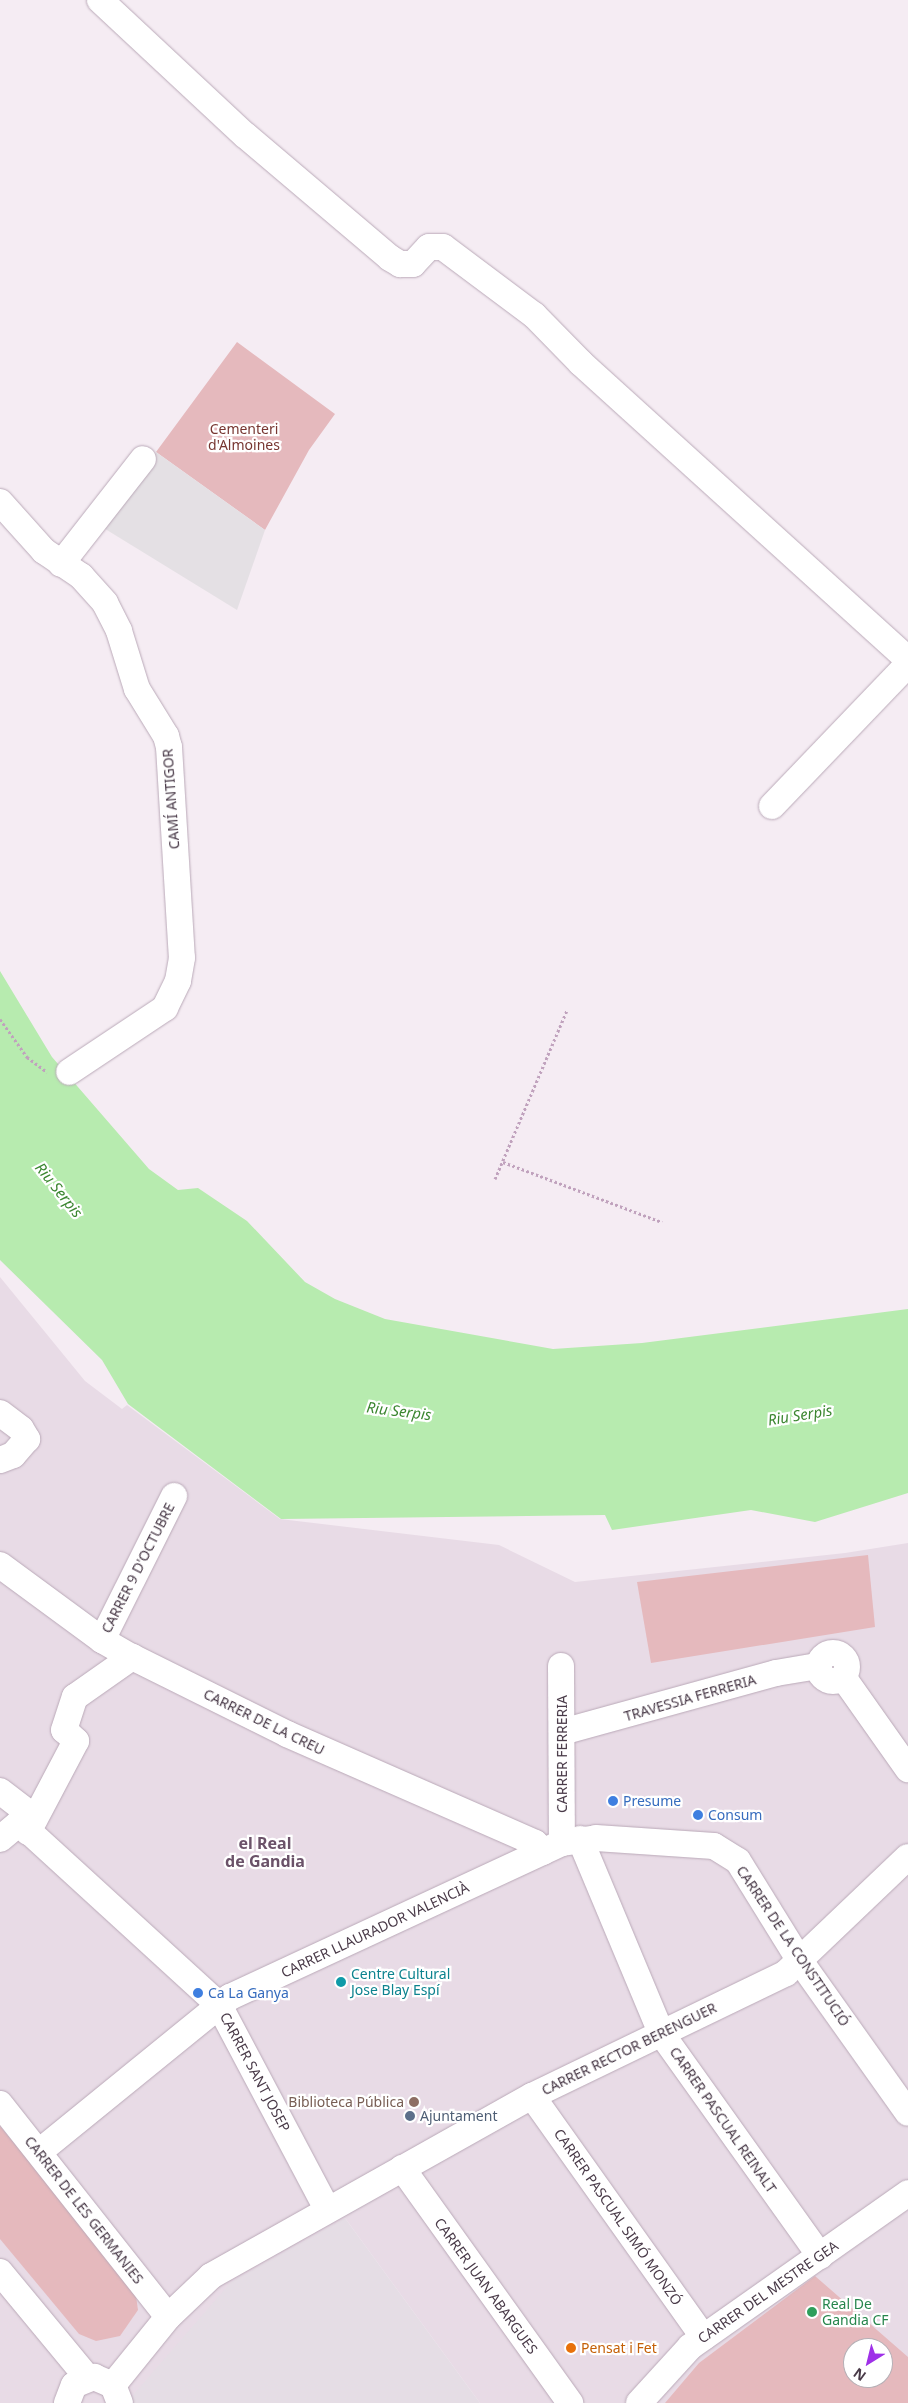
<!DOCTYPE html>
<html>
<head>
<meta charset="utf-8">
<style>
	body { margin:0 }
	#map { position:relative; width:908px; height:2403px; overflow:hidden; background:#f5ecf3; font-family:"Noto Sans",sans-serif }
	div>[style] { position:absolute }
	[style*='--x'] { left:calc(var(--x)*1px); top:calc(var(--y)*1px); width:calc(var(--w)*1px); rotate:calc(var(--a)*1deg) }
	.residential>* { inset:0; background:#e8dbe6 }
	.industrial>* { inset:0; background:#e5dde5 }
	.green>* { inset:0; background:#e5b9bd }
	.parking>* { inset:0; background:#e4e0e4 }
	.water>* { inset:0; background:#b7ebaf }
	.path>* { height:3px; margin-top:-1.5px; transform-origin:0; background:repeating-linear-gradient(90deg,#c0a2bd 0 2.5px,transparent 0 5px) }
	.roads { filter:drop-shadow(0 0 1px #baa9b8) drop-shadow(0 0 1px #baa9b8) }
	.minor>* { height:26px; margin:-13px; padding:0 13px; transform-origin:13px; border-radius:13px; background:#fff }
	.minor>.ring { margin:-13px; padding:0; box-sizing:content-box; background:none; border:26px solid #fff; border-radius:50% }
	.dots>* { width:14px; height:14px; translate:-50% -50%; box-sizing:border-box; border:2px solid #fff; border-radius:50% }
	span { translate:-50% -50%; white-space:nowrap; text-align:center; line-height:1.15; -webkit-text-stroke:4.5px #fff; paint-order:stroke }
	.park-label { font-size:14px; color:#773631 }
	.street-label { font-size:14px; color:#493a48 }
	.shop-label { font-size:14px; color:#366cbe }
	.left { translate:0 -50%; text-align:left }
	.culture-label { font-size:14px; color:#0d838f }
	.education-label { font-size:14px; color:#785e54 }
	.right { translate:-100% -50%; text-align:right }
	.service-label { font-size:14px; color:#4e5e75 }
	.leisure-label { font-size:14px; color:#27864d }
	.food-label { font-size:14px; color:#c56008 }
	.water-label { font-size:15px; color:#3b8630; font-style:italic }
	.quarter-label { font-size:16px; color:#6b5269; font-weight:700 }
	.north { position:absolute; left:843px; top:2338px; width:50px; height:50px; box-sizing:border-box; background:#fff; border:1px solid #b6b0b6; border-radius:50%; rotate:216deg; font-size:14px; font-weight:700; line-height:20px; text-align:center; color:#493a48 }
	.north::after { content:''; display:block; margin:auto; width:18px; height:22px; background:#9f30e8; clip-path:polygon(50% 0,100% 100%,50% 72%,0 100%) }
</style>
</head>
<body>
<div id="map">
	<div class="residential">
		<div style="clip-path:polygon(evenodd,0 1277px,85px 1381px,122px 1409px,127px 1405px,280px 1519px,499px 1545px,575px 1582px,845px 1553px,908px 1543px,908px 2403px,480px 2403px,345px 2218px,126px 2403px,0 2403px,0 1277px,853px 2348px,883px 2348px,883px 2378px,853px 2378px,853px 2348px)"></div>
	</div>
	<div class="industrial">
		<div style="clip-path:polygon(345px 2218px,480px 2403px,126px 2403px,231px 2282px)"></div>
	</div>
	<div class="green">
		<div style="clip-path:polygon(237px 342px,335px 414px,309px 450px,265px 530px,156px 452px)"></div>
		<div style="clip-path:polygon(868px 1555px,875px 1627px,651px 1663px,637px 1582px)"></div>
		<div style="clip-path:polygon(0 2126px,135px 2289px,138px 2310px,120px 2336px,96px 2341px,79px 2334px,0 2239px)"></div>
		<div style="clip-path:polygon(evenodd,815px 2276px,908px 2357px,908px 2403px,665px 2403px,699px 2363px,815px 2276px,853px 2348px,883px 2348px,883px 2378px,853px 2378px,853px 2348px)"></div>
	</div>
	<div class="parking">
		<div style="clip-path:polygon(156px 452px,265px 530px,237px 610px,102px 527px)"></div>
	</div>
	<div class="water">
		<div style="clip-path:polygon(0 971px,52px 1057px,149px 1169px,178px 1190px,198px 1188px,247px 1221px,305px 1282px,335px 1299px,385px 1319px,553px 1349px,642px 1343px,908px 1309px,908px 1493px,815px 1522px,751px 1510px,612px 1530px,605px 1515px,281px 1519px,128px 1404px,102px 1360px,0 1260px)"></div>
	</div>
	<div class="path">
		<div style="--x:0;--y:1019;--w:47;--a:54.6"></div>
		<div style="--x:27;--y:1057;--w:25;--a:37"></div>
		<div style="--x:503;--y:1162;--w:170;--a:20.7"></div>
		<div style="--x:495;--y:1179;--w:184;--a:-66.9"></div>
	</div>
	<div class="roads">
		<div class="minor">
			<div style="--x:100;--y:0;--w:198;--a:43"></div>
			<div style="--x:245;--y:135;--w:190;--a:40.3"></div>
			<div style="--x:390;--y:258;--w:12;--a:31"></div>
			<div style="--x:400;--y:264;--w:13;--a:0"></div>
			<div style="--x:413;--y:264;--w:23;--a:-47"></div>
			<div style="--x:429;--y:247;--w:14;--a:0"></div>
			<div style="--x:443;--y:247;--w:114;--a:36.8"></div>
			<div style="--x:534;--y:315;--w:67;--a:45.6"></div>
			<div style="--x:581;--y:363;--w:442;--a:42.2"></div>
			<div style="--x:0;--y:502;--w:66;--a:48.1"></div>
			<div style="--x:44;--y:551;--w:45;--a:34"></div>
			<div style="--x:81;--y:576;--w:36;--a:48"></div>
			<div style="--x:105;--y:603;--w:31;--a:63"></div>
			<div style="--x:119;--y:631;--w:61;--a:72.8"></div>
			<div style="--x:137;--y:689;--w:55;--a:58.3"></div>
			<div style="--x:166;--y:736;--w:11;--a:75"></div>
			<div style="--x:169;--y:747;--w:211;--a:86.5"></div>
			<div style="--x:182;--y:958;--w:23;--a:100"></div>
			<div style="--x:178;--y:981;--w:30;--a:116"></div>
			<div style="--x:165;--y:1008;--w:115;--a:146.3"></div>
			<div style="--x:61;--y:564;--w:133;--a:-52"></div>
			<div style="--x:772;--y:806;--w:197;--a:-46.2"></div>
			<div style="--x:0;--y:1413;--w:26;--a:37"></div>
			<div style="--x:21;--y:1429;--w:12;--a:59"></div>
			<div style="--x:27;--y:1439;--w:21;--a:131"></div>
			<div style="--x:13;--y:1455;--w:14;--a:159"></div>
			<div style="--x:0;--y:1565;--w:127;--a:36.3"></div>
			<div style="--x:102;--y:1640;--w:34;--a:30"></div>
			<div style="--x:132;--y:1657;--w:173;--a:26.4"></div>
			<div style="--x:287;--y:1734;--w:271;--a:23.7"></div>
			<div style="--x:535;--y:1843;--w:12;--a:48"></div>
			<div style="--x:102;--y:1640;--w:161;--a:-63.4"></div>
			<div class="ring" style="left:819px;top:1653px;width:2px;height:2px"></div>
			<div style="--x:561;--y:1666;--w:177;--a:89.7"></div>
			<div style="--x:843;--y:1677;--w:113;--a:54.8"></div>
			<div style="--x:562;--y:1732;--w:222;--a:-15.4"></div>
			<div style="--x:776;--y:1673;--w:43;--a:-9.5"></div>
			<div style="--x:0;--y:1791;--w:44;--a:37.6"></div>
			<div style="--x:28;--y:1832;--w:103;--a:-62.2"></div>
			<div style="--x:76;--y:1741;--w:16;--a:-137"></div>
			<div style="--x:64;--y:1730;--w:35;--a:-72"></div>
			<div style="--x:75;--y:1697;--w:70;--a:-35.1"></div>
			<div style="--x:0;--y:1839;--w:23;--a:-40"></div>
			<div style="--x:18;--y:1824;--w:4;--a:14"></div>
			<div style="--x:22;--y:1825;--w:267;--a:42.4"></div>
			<div style="--x:219;--y:2005;--w:231;--a:62.1"></div>
			<div style="--x:580;--y:1839;--w:210;--a:67.3"></div>
			<div style="--x:661;--y:2033;--w:274;--a:54.5"></div>
			<div style="--x:532;--y:2096;--w:296;--a:54.6"></div>
			<div style="--x:0;--y:2104;--w:271;--a:51.7"></div>
			<div style="--x:39;--y:2152;--w:246;--a:-39.1"></div>
			<div style="--x:230;--y:1997;--w:366;--a:-24.9"></div>
			<div style="--x:562;--y:1843;--w:34;--a:-8"></div>
			<div style="--x:596;--y:1838;--w:118;--a:3.9"></div>
			<div style="--x:714;--y:1846;--w:28;--a:32"></div>
			<div style="--x:738;--y:1861;--w:118;--a:58.2"></div>
			<div style="--x:800;--y:1961;--w:186;--a:54.6"></div>
			<div style="--x:402;--y:2168;--w:289;--a:54.4"></div>
			<div style="--x:0;--y:2272;--w:136;--a:50.4"></div>
			<div style="--x:113;--y:2385;--w:87;--a:-51"></div>
			<div style="--x:168;--y:2317;--w:59;--a:-43.6"></div>
			<div style="--x:211;--y:2276;--w:368;--a:-29.3"></div>
			<div style="--x:532;--y:2096;--w:282;--a:-25.8"></div>
			<div style="--x:786;--y:1973;--w:168;--a:-43.6"></div>
			<div style="--x:67;--y:2403;--w:19;--a:-69"></div>
			<div style="--x:74;--y:2385;--w:22;--a:-22"></div>
			<div style="--x:94;--y:2377;--w:21;--a:23"></div>
			<div style="--x:113;--y:2385;--w:19;--a:69"></div>
			<div style="--x:639;--y:2403;--w:76;--a:-47.7"></div>
			<div style="--x:690;--y:2347;--w:267;--a:-35.2"></div>
		</div>
	</div>
	<div class="dots">
		<div style="left:613px;top:1801px;background:#3f7fe0"></div>
		<div style="left:698px;top:1815px;background:#3f7fe0"></div>
		<div style="left:341px;top:1982px;background:#0f9aa8"></div>
		<div style="left:198px;top:1993px;background:#3f7fe0"></div>
		<div style="left:414px;top:2102px;background:#8d6e63"></div>
		<div style="left:410px;top:2116px;background:#5c6f8a"></div>
		<div style="left:812px;top:2312px;background:#2e9e5b"></div>
		<div style="left:571px;top:2348px;background:#e8710a"></div>
	</div>
	<div class="park-label">
		<span style="left:244px;top:437px">Cementeri<br>d'Almoines</span>
	</div>
	<div class="street-label">
		<span style="left:171px;top:799px;rotate:-94deg">CAMÍ ANTIGOR</span>
		<span style="left:138px;top:1568px;rotate:-63deg">CARRER 9 D'OCTUBRE</span>
		<span style="left:690px;top:1698px;rotate:-16deg">TRAVESSIA FERRERIA</span>
		<span style="left:264px;top:1722px;rotate:26deg">CARRER DE LA CREU</span>
		<span style="left:562px;top:1754px;rotate:-90deg">CARRER FERRERIA</span>
		<span style="left:375px;top:1930px;rotate:-25deg">CARRER LLAURADOR VALENCIÀ</span>
		<span style="left:793px;top:1946px;rotate:56deg">CARRER DE LA CONSTITUCIÓ</span>
		<span style="left:629px;top:2049px;rotate:-26deg">CARRER RECTOR BERENGUER</span>
		<span style="left:255px;top:2072px;rotate:62deg">CARRER SANT JOSEP</span>
		<span style="left:723px;top:2120px;rotate:55deg">CARRER PASCUAL REINALT</span>
		<span style="left:84px;top:2210px;rotate:52deg">CARRER DE LES GERMANIES</span>
		<span style="left:618px;top:2217px;rotate:55deg">CARRER PASCUAL SIMÓ MONZÓ</span>
		<span style="left:486px;top:2286px;rotate:54deg">CARRER JUAN ABARGUES</span>
		<span style="left:768px;top:2292px;rotate:-35deg">CARRER DEL MESTRE GEA</span>
	</div>
	<div class="shop-label">
		<span class="left" style="left:623px;top:1801px">Presume</span>
		<span class="left" style="left:708px;top:1815px">Consum</span>
		<span class="left" style="left:208px;top:1993px">Ca La Ganya</span>
	</div>
	<div class="culture-label">
		<span class="left" style="left:351px;top:1982px">Centre Cultural<br>Jose Blay Espí</span>
	</div>
	<div class="education-label">
		<span class="right" style="left:404px;top:2102px">Biblioteca Pública</span>
	</div>
	<div class="service-label">
		<span class="left" style="left:420px;top:2116px">Ajuntament</span>
	</div>
	<div class="leisure-label">
		<span class="left" style="left:822px;top:2312px">Real De<br>Gandia CF</span>
	</div>
	<div class="food-label">
		<span class="left" style="left:581px;top:2348px">Pensat i Fet</span>
	</div>
	<div class="water-label">
		<span style="left:59px;top:1190px;rotate:51deg">Riu Serpis</span>
		<span style="left:399px;top:1411px;rotate:7deg">Riu Serpis</span>
		<span style="left:800px;top:1415px;rotate:-9deg">Riu Serpis</span>
	</div>
	<div class="quarter-label">
		<span style="left:265px;top:1852px">el Real<br>de Gandia</span>
	</div>
	<div class="north">N</div>
</div>
</body>
</html>
